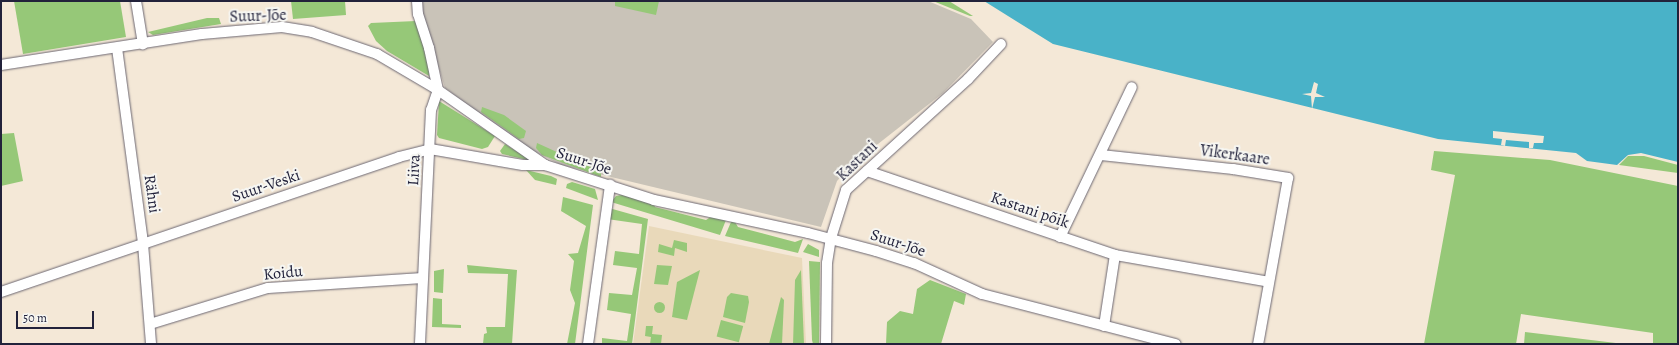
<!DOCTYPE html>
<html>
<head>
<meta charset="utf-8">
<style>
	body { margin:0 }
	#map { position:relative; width:1679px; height:345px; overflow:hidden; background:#f4e8d7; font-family:Alegreya,serif }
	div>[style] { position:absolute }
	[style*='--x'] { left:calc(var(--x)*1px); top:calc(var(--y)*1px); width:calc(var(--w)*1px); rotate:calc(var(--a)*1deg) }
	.built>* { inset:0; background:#e9d9ba }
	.industrial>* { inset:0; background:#c9c3b8 }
	.green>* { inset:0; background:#96c878; transform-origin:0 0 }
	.round { border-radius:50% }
	.water>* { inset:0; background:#49b2c8 }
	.pier>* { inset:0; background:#f4e8d7 }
	.roads { filter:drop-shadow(0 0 1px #6c6772) drop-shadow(0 0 1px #6c6772) }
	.minor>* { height:10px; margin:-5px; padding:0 5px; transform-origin:5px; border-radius:5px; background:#fff }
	span { translate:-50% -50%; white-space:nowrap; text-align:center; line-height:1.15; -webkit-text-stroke:4px #f6f6f2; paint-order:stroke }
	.street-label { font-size:16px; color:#22223b }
	.frame { position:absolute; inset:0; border:2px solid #22223b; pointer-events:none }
	.scale { position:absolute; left:16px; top:311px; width:78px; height:18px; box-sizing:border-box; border:2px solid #22223b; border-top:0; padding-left:5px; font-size:12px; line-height:14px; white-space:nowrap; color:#22223b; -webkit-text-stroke:3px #f6f6f2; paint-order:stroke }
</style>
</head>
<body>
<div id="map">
	<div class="built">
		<div style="clip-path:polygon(649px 226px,802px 258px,806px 344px,633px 344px)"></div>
	</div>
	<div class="industrial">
		<div style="clip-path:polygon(423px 1px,928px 1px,971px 19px,993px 42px,943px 93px,855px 162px,837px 181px,821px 227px,561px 165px,520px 144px,445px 88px,423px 16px)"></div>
	</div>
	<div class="green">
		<div style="clip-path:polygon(14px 1px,120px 1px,126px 37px,23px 54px)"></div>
		<div style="clip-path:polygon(291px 1px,345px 1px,346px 15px,293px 19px)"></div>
		<div style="clip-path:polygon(615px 1px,659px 1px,656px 15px,615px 6px)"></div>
		<div style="clip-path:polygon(933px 1px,949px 1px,973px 16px,970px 16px)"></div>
		<div style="clip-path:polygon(207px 18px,219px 18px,221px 24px,153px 35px,148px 32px)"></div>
		<div style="clip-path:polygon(416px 21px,429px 63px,429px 76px,387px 51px,376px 41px,368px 26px,371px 23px)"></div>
		<div style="clip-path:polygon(439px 101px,495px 136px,488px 147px,482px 149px,439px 138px,437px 135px)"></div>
		<div style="clip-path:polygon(482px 107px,504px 115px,526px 131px,524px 138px,519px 139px,481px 112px)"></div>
		<div style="clip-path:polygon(14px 133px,23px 181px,1px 186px,1px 134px)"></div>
		<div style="clip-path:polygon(537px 143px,601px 172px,601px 177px,542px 155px,536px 148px)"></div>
		<div style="clip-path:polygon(505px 144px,532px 161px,502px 154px,500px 151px)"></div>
		<div style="clip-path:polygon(1434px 151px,1550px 160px,1678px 186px,1678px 344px,1653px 344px,1653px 333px,1521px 314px,1516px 344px,1424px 344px,1455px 175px,1431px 170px)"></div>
		<div style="clip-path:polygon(1628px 156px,1644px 156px,1678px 165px,1678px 173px,1619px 165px)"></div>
		<div style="clip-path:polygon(526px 170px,551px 176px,557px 179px,556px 185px,535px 180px)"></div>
		<div style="clip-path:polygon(572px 182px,595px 189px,598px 200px,566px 188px,567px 184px)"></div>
		<div style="clip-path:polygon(622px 195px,653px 201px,655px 207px,706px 220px,712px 216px,726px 220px,720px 235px,611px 202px,616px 196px)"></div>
		<div style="clip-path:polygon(563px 197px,593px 205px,575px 344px,567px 344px,575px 303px,570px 290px,574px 261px,568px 254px,578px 253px,586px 226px,561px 211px)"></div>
		<div style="clip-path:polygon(609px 208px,648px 219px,632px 344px,602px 344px,602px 338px,627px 341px,631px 314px,607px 310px,609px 293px,632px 295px,637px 268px,613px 265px,615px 251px,639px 254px,642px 224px,607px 219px)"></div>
		<div style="clip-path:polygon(731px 222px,735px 222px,738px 227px,795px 242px,803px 239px,798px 253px,725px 236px)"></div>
		<div style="clip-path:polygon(674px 240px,687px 243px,687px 252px,675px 248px,674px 256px,658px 252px,659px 244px,672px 248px)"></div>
		<div style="clip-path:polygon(808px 244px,819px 250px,819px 257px,803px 252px)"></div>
		<div style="clip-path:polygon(809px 261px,820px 262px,819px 344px,813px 344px,812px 340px)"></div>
		<div style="clip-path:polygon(467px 265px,517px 270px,512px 344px,483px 344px,484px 334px,487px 333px,486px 327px,505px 327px,508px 274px,468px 273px)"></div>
		<div style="clip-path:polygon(657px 265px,672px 266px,668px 285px,654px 284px)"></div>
		<div style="clip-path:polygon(444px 269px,443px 293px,434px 292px,434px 271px)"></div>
		<div style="clip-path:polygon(700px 270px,687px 320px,672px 317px,677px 282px)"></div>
		<div style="clip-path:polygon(801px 270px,804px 344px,793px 344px,795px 280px)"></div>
		<div style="clip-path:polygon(930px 280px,966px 294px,964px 305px,954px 301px,941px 344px,886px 344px,887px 322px,900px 311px,913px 314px,917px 289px)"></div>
		<div style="clip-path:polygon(731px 293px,748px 296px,749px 302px,745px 323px,723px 317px,727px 297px)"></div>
		<div style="clip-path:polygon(781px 297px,784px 300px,782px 344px,769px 344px)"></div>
		<div style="clip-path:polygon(433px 298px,442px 299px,442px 324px,461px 325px,461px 328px,432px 327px)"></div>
		<div class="round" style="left:653.5px;top:301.5px;width:11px;height:11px"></div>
		<div style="left:721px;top:320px;width:23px;height:17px;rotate:15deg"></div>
		<div style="clip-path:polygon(646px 326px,653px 326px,652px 334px,662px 335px,661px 344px,650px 344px,651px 337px,645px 336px)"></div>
		<div style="clip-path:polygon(1525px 332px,1624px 344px,1524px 344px)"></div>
	</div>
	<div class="water">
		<div style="clip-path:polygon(984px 1px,1678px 1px,1678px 162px,1641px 153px,1628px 155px,1617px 165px,1587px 161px,1576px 153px,1438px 139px,1053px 44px)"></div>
	</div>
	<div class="pier">
		<div style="clip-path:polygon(1314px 82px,1318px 84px,1316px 93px,1325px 97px,1315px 97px,1312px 109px,1311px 96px,1302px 94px,1311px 93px)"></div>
		<div style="clip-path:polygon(1493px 131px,1544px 136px,1543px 143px,1534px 143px,1533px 148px,1529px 148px,1529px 142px,1506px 140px,1505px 146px,1501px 145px,1502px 139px,1493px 138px)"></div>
	</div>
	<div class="roads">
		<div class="minor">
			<div style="--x:136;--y:1;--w:44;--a:80.8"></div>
			<div style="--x:417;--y:1;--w:13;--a:86"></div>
			<div style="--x:418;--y:14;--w:36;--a:72"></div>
			<div style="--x:429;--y:48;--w:43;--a:77.9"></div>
			<div style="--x:438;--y:90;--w:21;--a:109"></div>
			<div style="--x:431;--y:110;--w:234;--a:92.7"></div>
			<div style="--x:117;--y:48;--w:198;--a:82.4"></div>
			<div style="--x:143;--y:244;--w:100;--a:85.4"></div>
			<div style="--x:1;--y:65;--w:203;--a:-8.8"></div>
			<div style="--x:202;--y:34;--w:80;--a:-5"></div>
			<div style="--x:282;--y:27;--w:30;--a:9"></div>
			<div style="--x:312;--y:32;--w:69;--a:18.7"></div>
			<div style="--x:377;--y:54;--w:71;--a:30.5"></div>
			<div style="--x:438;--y:90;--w:131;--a:35"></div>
			<div style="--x:545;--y:165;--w:114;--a:17.8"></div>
			<div style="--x:654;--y:200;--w:157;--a:12.1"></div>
			<div style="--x:808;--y:233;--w:70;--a:14.8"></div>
			<div style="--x:876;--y:251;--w:40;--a:18"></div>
			<div style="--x:914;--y:263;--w:75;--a:24.5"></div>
			<div style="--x:982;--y:294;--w:200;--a:14.5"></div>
			<div style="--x:1101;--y:155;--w:133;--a:6.1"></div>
			<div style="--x:1233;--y:169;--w:56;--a:9.3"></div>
			<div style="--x:1288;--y:178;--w:169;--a:100.2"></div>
			<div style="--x:867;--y:171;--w:262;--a:18.7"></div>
			<div style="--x:1115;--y:255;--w:156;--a:9.9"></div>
			<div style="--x:1060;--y:237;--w:166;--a:-64.4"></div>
			<div style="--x:1;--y:292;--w:420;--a:-18.7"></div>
			<div style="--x:399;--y:157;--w:32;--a:-14"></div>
			<div style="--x:430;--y:149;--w:94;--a:9.8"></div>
			<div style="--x:523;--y:165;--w:22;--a:0"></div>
			<div style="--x:150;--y:324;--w:123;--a:-17"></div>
			<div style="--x:268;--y:288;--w:155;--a:-3.7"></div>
			<div style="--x:1104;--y:326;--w:72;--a:-81.2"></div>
			<div style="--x:588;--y:344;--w:161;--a:-82.1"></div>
			<div style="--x:826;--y:344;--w:81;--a:-89.3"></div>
			<div style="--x:827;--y:263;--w:25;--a:-81"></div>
			<div style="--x:831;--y:238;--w:50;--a:-72.6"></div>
			<div style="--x:846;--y:190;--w:165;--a:-42.3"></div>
			<div style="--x:968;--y:79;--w:48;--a:-46.7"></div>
		</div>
	</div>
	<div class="street-label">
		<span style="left:258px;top:16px;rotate:-2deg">Suur-Jõe</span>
		<span style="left:1235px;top:155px;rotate:8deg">Vikerkaare</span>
		<span style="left:584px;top:161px;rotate:18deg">Suur-Jõe</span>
		<span style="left:857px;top:161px;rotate:-44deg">Kastani</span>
		<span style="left:414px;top:170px;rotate:-87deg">Liiva</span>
		<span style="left:266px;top:186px;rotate:-19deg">Suur-Veski</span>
		<span style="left:152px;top:194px;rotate:82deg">Rähni</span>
		<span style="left:1030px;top:210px;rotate:19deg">Kastani põik</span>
		<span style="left:898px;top:243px;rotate:18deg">Suur-Jõe</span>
		<span style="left:283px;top:273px;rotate:-6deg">Koidu</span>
	</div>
	<div class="frame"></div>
	<div class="scale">50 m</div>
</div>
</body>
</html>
